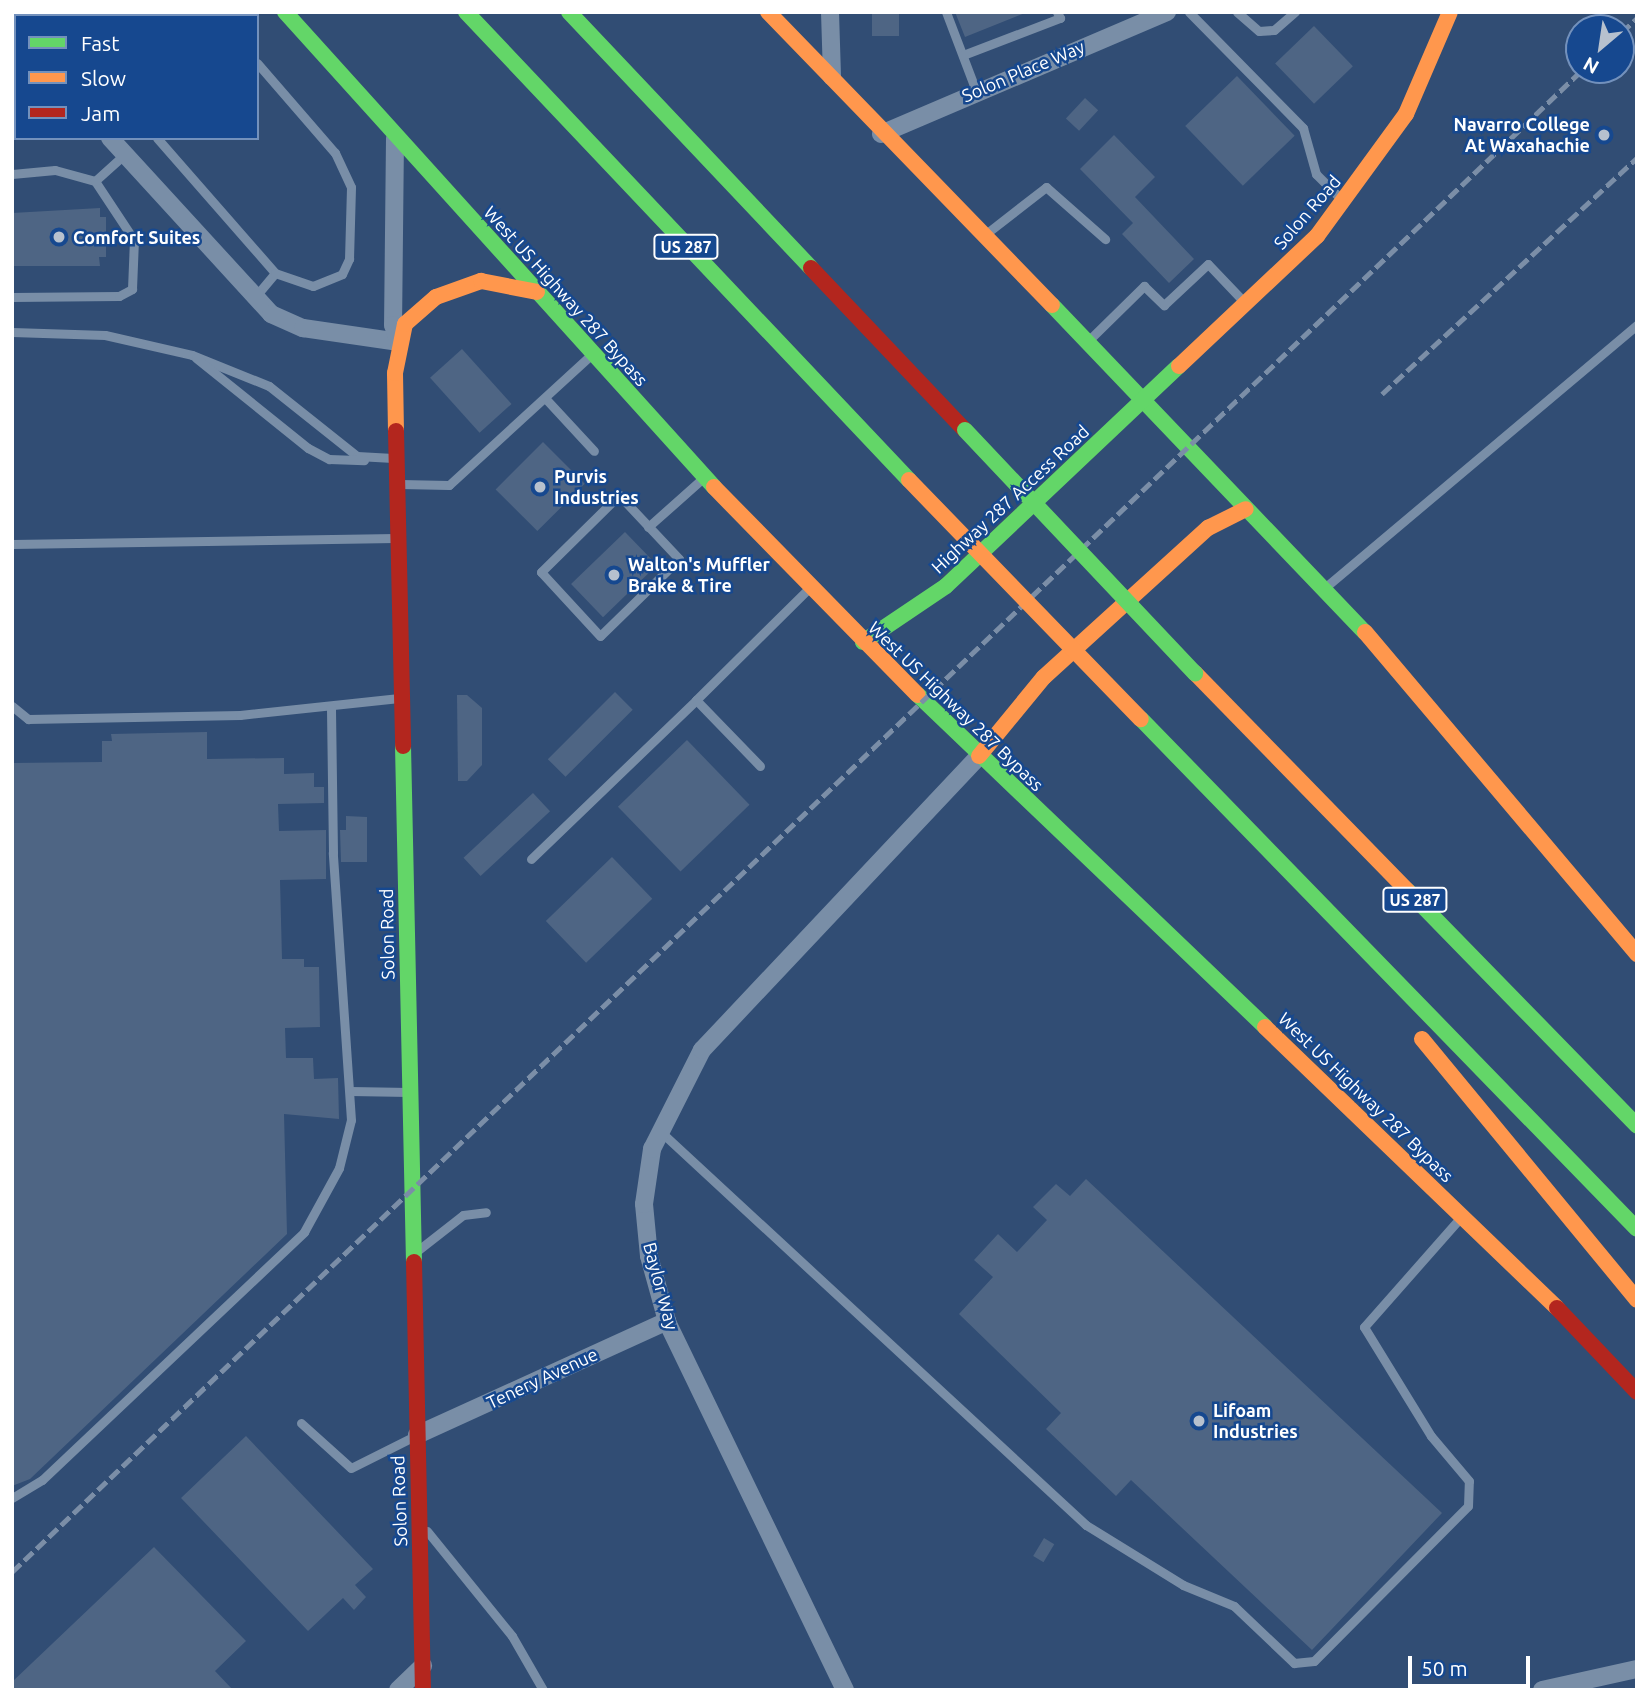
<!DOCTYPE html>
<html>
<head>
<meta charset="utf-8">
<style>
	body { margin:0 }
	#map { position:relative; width:1649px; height:1702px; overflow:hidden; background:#314d74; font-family:Ubuntu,sans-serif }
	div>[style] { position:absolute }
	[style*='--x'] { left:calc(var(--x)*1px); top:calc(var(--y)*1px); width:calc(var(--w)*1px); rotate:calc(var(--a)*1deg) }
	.building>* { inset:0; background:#4e6584; transform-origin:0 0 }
	.lane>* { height:9px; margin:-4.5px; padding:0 4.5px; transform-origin:4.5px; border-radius:4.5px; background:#798ea7 }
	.street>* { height:18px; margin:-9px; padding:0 9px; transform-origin:9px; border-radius:9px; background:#798ea7 }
	.fast>* { height:16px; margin:-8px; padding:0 8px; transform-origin:8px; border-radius:8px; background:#63d668 }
	.slow>* { height:16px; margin:-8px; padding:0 8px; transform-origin:8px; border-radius:8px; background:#ff974d }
	.jam>* { height:16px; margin:-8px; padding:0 8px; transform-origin:8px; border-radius:8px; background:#b3261e }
	.rail>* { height:5px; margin-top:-2.5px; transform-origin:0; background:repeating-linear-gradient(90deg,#7b8ea7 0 12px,transparent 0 17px) }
	.fast-bridge>* { height:16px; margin:-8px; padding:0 8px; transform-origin:8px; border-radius:8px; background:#63d668 }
	.slow-bridge>* { height:16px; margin:-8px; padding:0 8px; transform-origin:8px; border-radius:8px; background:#ff974d }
	.dots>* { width:19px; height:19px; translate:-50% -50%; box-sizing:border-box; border:4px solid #16488f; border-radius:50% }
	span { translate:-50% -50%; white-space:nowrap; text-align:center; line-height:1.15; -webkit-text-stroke:5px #16488f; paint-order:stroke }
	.shield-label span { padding:2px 5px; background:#16488f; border:2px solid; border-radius:5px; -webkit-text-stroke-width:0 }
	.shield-label { font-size:16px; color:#fff; font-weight:700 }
	.street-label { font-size:18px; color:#fff }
	.poi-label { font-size:18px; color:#fff; font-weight:700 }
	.right { translate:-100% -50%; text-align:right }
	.left { translate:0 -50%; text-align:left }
	.frame { position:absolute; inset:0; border:14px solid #fff; pointer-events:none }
	.legend { position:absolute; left:14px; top:14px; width:245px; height:126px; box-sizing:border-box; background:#16488f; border:2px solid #7391bc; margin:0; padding:9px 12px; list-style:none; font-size:21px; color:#fff }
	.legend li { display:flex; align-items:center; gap:14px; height:35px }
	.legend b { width:35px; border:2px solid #7391bc }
	.north { position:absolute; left:1565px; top:14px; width:70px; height:70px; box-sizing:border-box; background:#16488f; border:2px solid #7391bc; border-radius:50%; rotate:209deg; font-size:19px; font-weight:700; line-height:28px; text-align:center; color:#fff }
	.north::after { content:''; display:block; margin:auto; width:24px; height:32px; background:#b7c1ce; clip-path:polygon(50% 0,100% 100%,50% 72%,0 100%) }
	.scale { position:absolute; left:1408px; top:1656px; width:122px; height:32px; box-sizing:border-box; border:4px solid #fff; border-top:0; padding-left:9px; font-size:21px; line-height:24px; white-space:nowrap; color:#fff; -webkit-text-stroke:5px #16488f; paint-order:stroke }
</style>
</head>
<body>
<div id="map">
	<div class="building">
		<div style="left:872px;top:12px;width:27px;height:24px"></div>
		<div style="clip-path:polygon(955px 12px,1025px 12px,1025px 13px,965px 37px)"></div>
		<div style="left:1314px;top:26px;width:56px;height:54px;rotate:46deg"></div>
		<div style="left:1237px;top:76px;width:83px;height:72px;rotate:46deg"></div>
		<div style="left:1085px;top:98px;width:18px;height:28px;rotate:43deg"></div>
		<div style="clip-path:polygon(1114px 135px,1155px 177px,1135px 197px,1194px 259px,1169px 283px,1122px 234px,1133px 223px,1080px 169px)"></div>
		<div style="clip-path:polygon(100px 208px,100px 217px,106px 217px,106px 257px,99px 257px,100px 266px,12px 266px,12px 213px)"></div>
		<div style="left:462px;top:349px;width:74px;height:43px;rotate:48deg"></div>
		<div style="left:543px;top:442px;width:59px;height:67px;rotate:45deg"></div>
		<div style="left:625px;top:532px;width:46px;height:75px;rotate:46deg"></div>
		<div style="left:615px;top:692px;width:25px;height:95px;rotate:45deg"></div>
		<div style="clip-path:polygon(457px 695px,467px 695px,482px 708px,482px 765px,467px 781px,458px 781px)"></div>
		<div style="clip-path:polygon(207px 732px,207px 759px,284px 758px,284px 774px,314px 773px,314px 787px,324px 787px,324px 803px,278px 804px,279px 831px,326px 830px,326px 879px,280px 880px,282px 959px,304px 959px,304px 967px,319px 967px,320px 1027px,285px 1028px,286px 1058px,313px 1058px,314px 1079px,338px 1078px,339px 1119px,284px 1114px,287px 1234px,30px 1479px,12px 1486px,12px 763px,102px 762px,102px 741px,112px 741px,111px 734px)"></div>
		<div style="left:687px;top:740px;width:90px;height:96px;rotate:46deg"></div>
		<div style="left:533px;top:793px;width:25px;height:95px;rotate:47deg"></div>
		<div style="clip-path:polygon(346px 816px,367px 817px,367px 862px,341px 862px,340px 830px,346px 830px)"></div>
		<div style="left:612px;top:857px;width:58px;height:92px;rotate:46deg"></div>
		<div style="clip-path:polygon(1086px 1179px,1442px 1513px,1312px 1650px,1131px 1480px,1116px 1496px,1046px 1429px,1061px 1413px,959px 1314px,993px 1277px,974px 1260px,998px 1234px,1017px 1252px,1047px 1220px,1033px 1207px,1056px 1184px,1070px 1196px)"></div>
		<div style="clip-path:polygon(246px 1436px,373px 1569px,355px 1585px,366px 1597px,354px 1610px,343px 1598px,308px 1631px,181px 1498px)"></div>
		<div style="left:1044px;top:1538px;width:12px;height:21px;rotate:31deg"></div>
		<div style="clip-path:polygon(154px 1547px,246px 1641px,215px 1671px,233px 1690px,12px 1690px,12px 1682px)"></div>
	</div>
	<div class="lane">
		<div style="--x:946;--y:12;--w:85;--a:69.2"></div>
		<div style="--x:1189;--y:12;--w:163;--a:45.5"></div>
		<div style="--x:1303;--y:128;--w:48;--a:74.2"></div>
		<div style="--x:1316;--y:174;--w:35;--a:45"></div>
		<div style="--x:1237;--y:12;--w:29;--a:41"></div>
		<div style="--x:1259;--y:31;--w:15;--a:-4"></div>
		<div style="--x:1274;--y:30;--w:28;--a:-41"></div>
		<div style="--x:963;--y:55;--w:104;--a:-20.9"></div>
		<div style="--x:1060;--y:18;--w:7;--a:-117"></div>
		<div style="--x:157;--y:138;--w:179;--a:48.8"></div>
		<div style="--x:12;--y:174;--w:43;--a:-5.3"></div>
		<div style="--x:55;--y:170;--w:41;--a:15.4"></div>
		<div style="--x:987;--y:233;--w:75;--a:-37.9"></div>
		<div style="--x:1046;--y:187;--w:79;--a:41.4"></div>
		<div style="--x:12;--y:297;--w:107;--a:-0.5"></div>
		<div style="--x:119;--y:296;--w:15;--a:-28"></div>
		<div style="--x:132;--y:289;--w:49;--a:-87.7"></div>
		<div style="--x:134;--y:240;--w:71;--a:-123.5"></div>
		<div style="--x:95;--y:181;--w:39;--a:-42"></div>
		<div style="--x:255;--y:297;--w:31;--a:-50"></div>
		<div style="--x:275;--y:273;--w:40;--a:18.9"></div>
		<div style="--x:313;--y:286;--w:31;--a:-22"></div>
		<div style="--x:342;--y:274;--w:17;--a:-65"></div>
		<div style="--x:349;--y:259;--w:72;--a:-88.4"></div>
		<div style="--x:351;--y:187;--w:38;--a:-115"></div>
		<div style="--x:335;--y:153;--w:119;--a:-130.9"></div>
		<div style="--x:12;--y:332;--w:93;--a:1.8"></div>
		<div style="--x:105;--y:335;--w:89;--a:12.9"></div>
		<div style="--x:192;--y:355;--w:83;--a:21.9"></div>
		<div style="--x:269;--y:386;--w:112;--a:38.5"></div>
		<div style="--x:357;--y:456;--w:36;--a:3"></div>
		<div style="--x:1090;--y:339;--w:76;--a:-44.5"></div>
		<div style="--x:1144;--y:286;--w:28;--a:44"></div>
		<div style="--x:1164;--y:305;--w:60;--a:-43"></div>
		<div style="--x:1208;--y:264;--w:52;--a:46.5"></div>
		<div style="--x:196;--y:358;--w:144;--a:38.8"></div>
		<div style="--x:308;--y:448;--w:24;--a:28"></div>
		<div style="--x:329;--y:459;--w:35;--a:2"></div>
		<div style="--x:545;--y:398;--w:72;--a:47.2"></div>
		<div style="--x:400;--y:484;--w:49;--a:1.2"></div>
		<div style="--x:449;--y:485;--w:193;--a:-42.5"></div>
		<div style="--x:619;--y:495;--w:88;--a:46.8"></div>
		<div style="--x:679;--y:559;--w:110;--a:135.7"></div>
		<div style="--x:600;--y:636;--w:87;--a:-132.7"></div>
		<div style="--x:541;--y:572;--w:110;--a:-44.6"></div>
		<div style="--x:648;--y:527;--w:72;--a:-41.6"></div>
		<div style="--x:12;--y:544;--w:383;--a:-0.9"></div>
		<div style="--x:1328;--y:585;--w:404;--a:-40.1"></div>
		<div style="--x:12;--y:706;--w:21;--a:39"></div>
		<div style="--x:28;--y:719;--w:212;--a:-1.1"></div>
		<div style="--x:240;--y:715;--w:160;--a:-6.1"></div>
		<div style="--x:760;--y:766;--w:92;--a:-134.1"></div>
		<div style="--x:696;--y:700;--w:159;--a:-44.7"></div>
		<div style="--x:531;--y:859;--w:229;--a:-43.9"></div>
		<div style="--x:350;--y:1091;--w:59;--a:1"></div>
		<div style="--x:661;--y:1132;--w:579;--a:42.76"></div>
		<div style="--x:1086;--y:1525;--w:114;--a:31.7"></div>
		<div style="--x:1183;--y:1585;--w:55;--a:22.4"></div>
		<div style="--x:1234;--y:1606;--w:83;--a:43.5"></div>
		<div style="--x:1294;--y:1663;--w:20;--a:-6"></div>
		<div style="--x:1314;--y:1661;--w:218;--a:-45.2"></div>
		<div style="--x:1468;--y:1506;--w:25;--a:-88"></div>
		<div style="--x:1469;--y:1481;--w:59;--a:-130.2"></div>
		<div style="--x:1431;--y:1436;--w:128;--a:-121.6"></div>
		<div style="--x:1364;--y:1327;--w:147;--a:-48.6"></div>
		<div style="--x:417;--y:1251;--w:58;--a:-38"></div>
		<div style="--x:463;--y:1215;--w:23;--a:-7"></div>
		<div style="--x:301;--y:1423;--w:67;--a:42"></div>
		<div style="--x:351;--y:1468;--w:72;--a:-26.6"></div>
		<div style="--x:12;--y:1498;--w:35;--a:-31"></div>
		<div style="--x:42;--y:1480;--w:361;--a:-43.4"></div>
		<div style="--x:304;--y:1232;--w:73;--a:-61.3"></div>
		<div style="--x:339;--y:1168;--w:49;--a:-76"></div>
		<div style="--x:351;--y:1120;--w:268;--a:-93.9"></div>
		<div style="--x:333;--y:853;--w:146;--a:-90.8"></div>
		<div style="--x:427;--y:1531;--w:135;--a:51"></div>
		<div style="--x:512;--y:1636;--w:62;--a:60.1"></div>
	</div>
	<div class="street">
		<div style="--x:830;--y:12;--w:65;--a:88.2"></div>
		<div style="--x:70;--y:16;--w:6;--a:-45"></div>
		<div style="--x:12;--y:23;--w:6;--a:45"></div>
		<div style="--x:12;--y:64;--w:5;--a:-37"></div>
		<div style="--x:881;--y:134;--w:311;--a:-23.1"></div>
		<div style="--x:110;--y:138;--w:239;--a:47.5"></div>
		<div style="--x:271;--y:314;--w:35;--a:24"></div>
		<div style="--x:303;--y:328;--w:97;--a:8.3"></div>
		<div style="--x:395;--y:138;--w:187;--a:90.6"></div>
		<div style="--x:393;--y:325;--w:18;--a:71"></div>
		<div style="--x:417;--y:1435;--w:275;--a:-24.5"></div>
		<div style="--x:398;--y:1690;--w:35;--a:-44"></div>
		<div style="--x:845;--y:1690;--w:410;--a:-115.8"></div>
		<div style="--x:667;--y:1321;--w:67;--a:-105.5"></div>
		<div style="--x:649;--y:1256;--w:52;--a:-95.5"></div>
		<div style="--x:644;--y:1204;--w:56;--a:-81.7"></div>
		<div style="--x:652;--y:1149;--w:111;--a:-63.2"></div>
		<div style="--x:702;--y:1050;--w:404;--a:-46.7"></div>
		<div style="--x:1542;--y:1690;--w:97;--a:-12.5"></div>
	</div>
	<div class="fast">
		<div style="--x:285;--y:12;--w:640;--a:47.91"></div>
		<div style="--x:466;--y:12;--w:644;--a:46.57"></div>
		<div style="--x:569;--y:12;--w:352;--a:46.6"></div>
		<div style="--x:1052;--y:305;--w:453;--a:46.3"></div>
		<div style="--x:863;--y:642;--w:100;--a:-34"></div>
		<div style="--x:946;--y:586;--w:320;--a:-43.4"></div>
		<div style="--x:918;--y:695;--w:480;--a:43.7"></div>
		<div style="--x:1141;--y:719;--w:711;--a:45.8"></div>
		<div style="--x:403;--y:746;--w:516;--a:88.78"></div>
		<div style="--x:1408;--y:891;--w:328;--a:45.7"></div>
	</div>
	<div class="slow">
		<div style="--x:768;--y:12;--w:408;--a:45.9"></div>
		<div style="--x:1179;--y:366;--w:190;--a:-43.3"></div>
		<div style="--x:1317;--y:236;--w:151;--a:-53.9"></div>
		<div style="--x:1406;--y:114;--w:111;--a:-66.7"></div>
		<div style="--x:396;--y:431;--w:58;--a:-91"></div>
		<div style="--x:395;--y:373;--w:50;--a:-78.5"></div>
		<div style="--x:405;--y:324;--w:41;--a:-41.1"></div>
		<div style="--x:436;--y:297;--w:48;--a:-19.6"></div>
		<div style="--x:481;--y:281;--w:57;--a:11.1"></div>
		<div style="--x:714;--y:487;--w:291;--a:45.6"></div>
		<div style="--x:1365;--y:632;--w:422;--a:49.8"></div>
		<div style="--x:1195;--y:673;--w:305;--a:45.7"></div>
		<div style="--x:979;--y:756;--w:102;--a:-50.6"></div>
		<div style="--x:1044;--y:677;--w:222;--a:-42.3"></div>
		<div style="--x:1208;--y:528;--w:42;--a:-26.6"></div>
		<div style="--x:1265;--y:1027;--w:405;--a:43.9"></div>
		<div style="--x:1422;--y:1039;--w:338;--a:50.5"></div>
	</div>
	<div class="jam">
		<div style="--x:811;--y:268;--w:224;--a:46.5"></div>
		<div style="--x:396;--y:431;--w:315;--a:88.7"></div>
		<div style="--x:414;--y:1262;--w:428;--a:88.8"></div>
		<div style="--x:1557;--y:1308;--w:116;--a:46.4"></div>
	</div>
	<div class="rail">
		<div style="--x:1621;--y:33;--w:22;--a:-43"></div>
		<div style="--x:1382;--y:394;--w:347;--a:-42.8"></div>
		<div style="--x:12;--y:1572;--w:2173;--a:-43.73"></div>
	</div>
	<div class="fast-bridge">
		<div style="--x:965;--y:430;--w:335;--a:46.6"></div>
	</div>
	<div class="slow-bridge">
		<div style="--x:909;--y:480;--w:333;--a:45.9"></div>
	</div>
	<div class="dots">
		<div style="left:1604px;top:135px;background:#b7c1ce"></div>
		<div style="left:59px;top:237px;background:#b7c1ce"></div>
		<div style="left:540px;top:487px;background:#b7c1ce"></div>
		<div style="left:614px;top:575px;background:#b7c1ce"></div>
		<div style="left:1199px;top:1421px;background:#b7c1ce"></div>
	</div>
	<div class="shield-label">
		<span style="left:686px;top:247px">US 287</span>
		<span style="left:1415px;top:900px">US 287</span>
	</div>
	<div class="street-label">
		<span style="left:1023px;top:71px;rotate:-23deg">Solon Place Way</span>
		<span style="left:1307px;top:212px;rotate:-49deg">Solon Road</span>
		<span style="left:566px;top:296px;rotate:48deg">West US Highway 287 Bypass</span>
		<span style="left:1010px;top:499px;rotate:-43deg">Highway 287 Access Road</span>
		<span style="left:956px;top:706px;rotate:44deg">West US Highway 287 Bypass</span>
		<span style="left:387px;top:934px;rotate:-91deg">Solon Road</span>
		<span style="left:1366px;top:1097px;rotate:44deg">West US Highway 287 Bypass</span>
		<span style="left:661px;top:1286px;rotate:75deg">Baylor Way</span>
		<span style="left:542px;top:1378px;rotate:-25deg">Tenery Avenue</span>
		<span style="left:399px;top:1501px;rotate:-92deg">Solon Road</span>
	</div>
	<div class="poi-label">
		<span class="right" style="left:1590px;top:135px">Navarro College<br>At Waxahachie</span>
		<span class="left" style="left:73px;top:237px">Comfort Suites</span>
		<span class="left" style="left:554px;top:487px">Purvis<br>Industries</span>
		<span class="left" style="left:628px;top:575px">Walton's Muffler<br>Brake &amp; Tire</span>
		<span class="left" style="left:1213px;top:1421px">Lifoam<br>Industries</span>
	</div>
	<div class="frame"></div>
	<ul class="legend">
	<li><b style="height:9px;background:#63d668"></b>Fast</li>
	<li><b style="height:9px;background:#ff974d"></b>Slow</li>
	<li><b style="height:9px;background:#b3261e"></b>Jam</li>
	</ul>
	<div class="north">N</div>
	<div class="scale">50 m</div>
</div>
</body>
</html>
